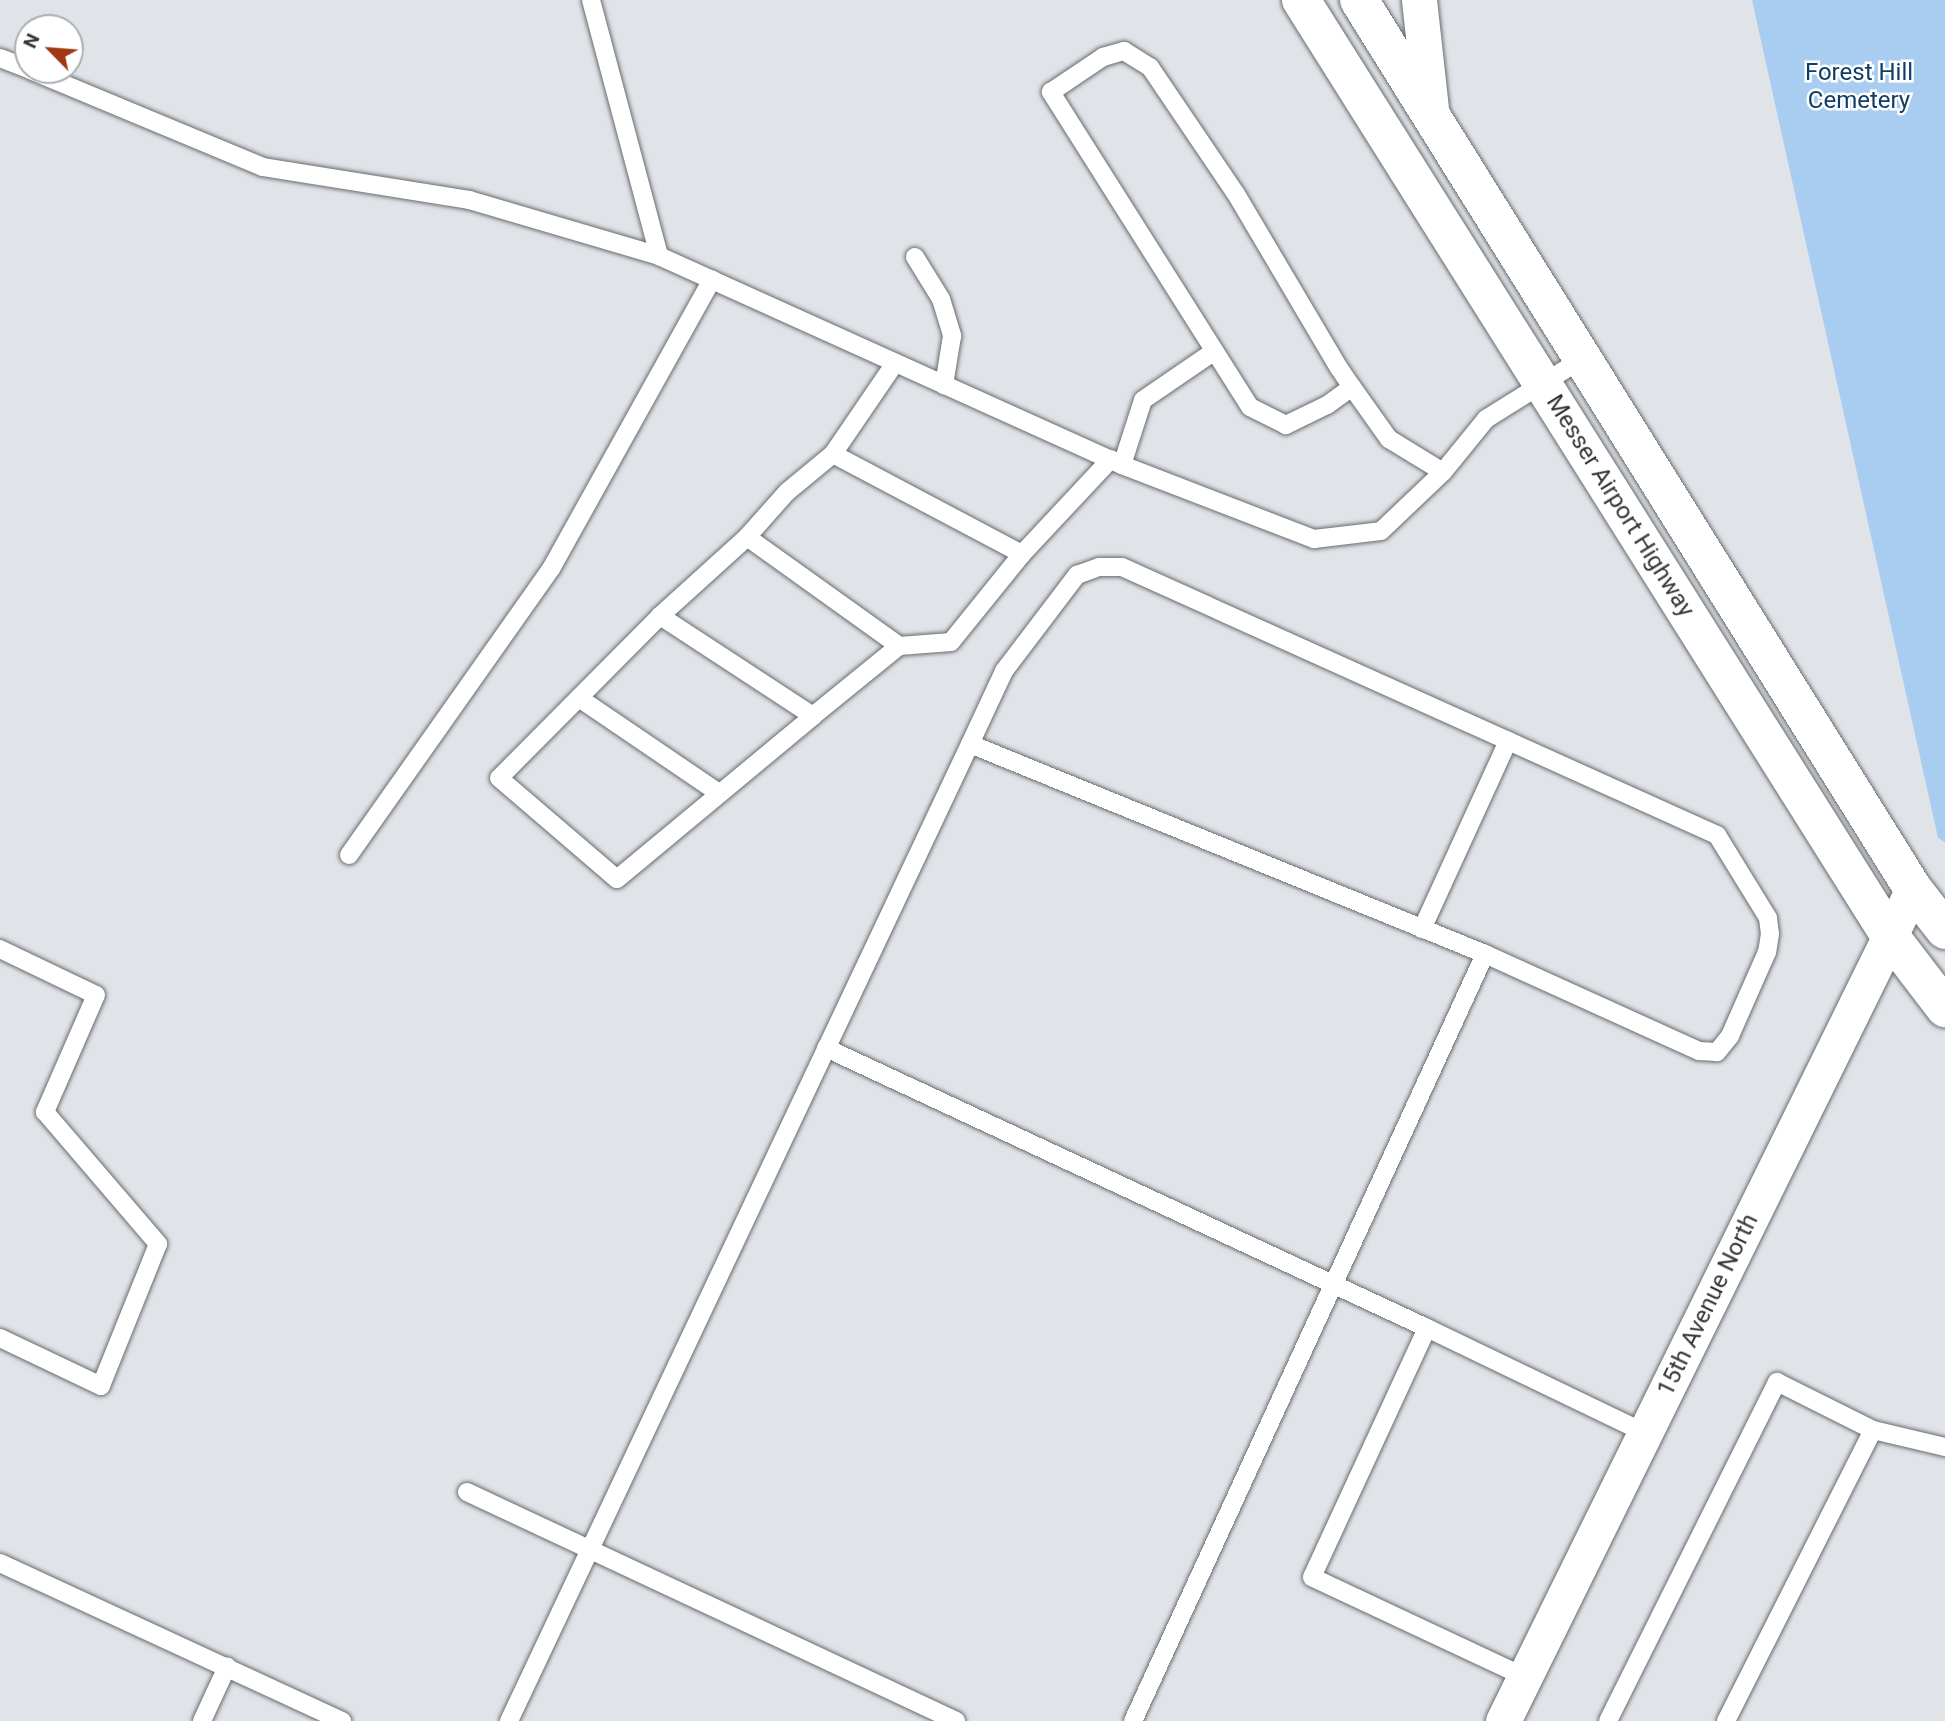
<!DOCTYPE html>
<html>
<head>
<meta charset="utf-8">
<style>
	body { margin:0 }
	#map { position:relative; width:1945px; height:1721px; overflow:hidden; background:#e0e4e8; font-family:Roboto,sans-serif }
	div>[style] { position:absolute }
	[style*='--x'] { left:calc(var(--x)*1px); top:calc(var(--y)*1px); width:calc(var(--w)*1px); rotate:calc(var(--a)*1deg) }
	.green>* { inset:0; background:#a9cdf1 }
	.roads { filter:drop-shadow(0 0 2px #686c6f) drop-shadow(0 0 2px #686c6f) }
	.service>* { height:18px; margin:-9px; padding:0 9px; transform-origin:9px; border-radius:9px; background:#fff }
	.minor>* { height:35px; margin:-17.5px; padding:0 17.5px; transform-origin:17.5px; border-radius:17.5px; background:#fff }
	.secondary>* { height:38px; margin:-19px; padding:0 19px; transform-origin:19px; border-radius:19px; background:#fff }
	span { translate:-50% -50%; white-space:nowrap; text-align:center; line-height:1.15; -webkit-text-stroke:5px #fff; paint-order:stroke }
	.park-label { font-size:24px; color:#0f3d65 }
	.street-label { font-size:24px; color:#333536 }
	.north { position:absolute; left:14px; top:14px; width:70px; height:70px; box-sizing:border-box; background:#fff; border:2px solid #adaeaf; border-radius:50%; rotate:295deg; font-size:19px; font-weight:700; line-height:28px; text-align:center; color:#333536 }
	.north::after { content:''; display:block; margin:auto; width:24px; height:32px; background:#9f3913; clip-path:polygon(50% 0,100% 100%,50% 72%,0 100%) }
</style>
</head>
<body>
<div id="map">
	<div class="green">
		<div style="clip-path:polygon(1752px 0,1945px 0,1945px 842px,1938px 838px)"></div>
	</div>
	<div class="roads">
		<div class="service">
			<div style="--x:591;--y:0;--w:265;--a:75.1"></div>
			<div style="--x:0;--y:58;--w:30;--a:21"></div>
			<div style="--x:30;--y:70;--w:252;--a:22.6"></div>
			<div style="--x:263;--y:167;--w:209;--a:9.1"></div>
			<div style="--x:469;--y:200;--w:198;--a:16.4"></div>
			<div style="--x:659;--y:256;--w:508;--a:24.29"></div>
			<div style="--x:1122;--y:465;--w:206;--a:21.1"></div>
			<div style="--x:1314;--y:539;--w:67;--a:-6.8"></div>
			<div style="--x:1381;--y:531;--w:86;--a:-43.6"></div>
			<div style="--x:1443;--y:472;--w:68;--a:-50.9"></div>
			<div style="--x:1486;--y:419;--w:113;--a:-32"></div>
			<div style="--x:915;--y:257;--w:49;--a:58.2"></div>
			<div style="--x:941;--y:299;--w:39;--a:73"></div>
			<div style="--x:952;--y:336;--w:50;--a:99.3"></div>
			<div style="--x:1352;--y:387;--w:31;--a:144"></div>
			<div style="--x:1327;--y:405;--w:46;--a:154"></div>
			<div style="--x:1286;--y:425;--w:40;--a:-153.4"></div>
			<div style="--x:1250;--y:407;--w:373;--a:-122.3"></div>
			<div style="--x:1051;--y:92;--w:63;--a:-33.9"></div>
			<div style="--x:1103;--y:57;--w:22;--a:-16"></div>
			<div style="--x:1124;--y:51;--w:31;--a:32"></div>
			<div style="--x:1150;--y:67;--w:153;--a:55.9"></div>
			<div style="--x:1236;--y:194;--w:202;--a:59.4"></div>
			<div style="--x:1339;--y:368;--w:23;--a:56"></div>
			<div style="--x:1352;--y:387;--w:64;--a:54.6"></div>
			<div style="--x:1389;--y:439;--w:63;--a:31.4"></div>
			<div style="--x:833;--y:454;--w:214;--a:27.9"></div>
			<div style="--x:1022;--y:554;--w:113;--a:128.9"></div>
			<div style="--x:951;--y:642;--w:52;--a:175.6"></div>
			<div style="--x:899;--y:646;--w:111;--a:140.9"></div>
			<div style="--x:813;--y:716;--w:183;--a:-146.8"></div>
			<div style="--x:660;--y:616;--w:118;--a:-42.2"></div>
			<div style="--x:747;--y:537;--w:60;--a:-48.4"></div>
			<div style="--x:787;--y:492;--w:60;--a:-39.6"></div>
			<div style="--x:833;--y:454;--w:110;--a:-55.7"></div>
			<div style="--x:1122;--y:465;--w:68;--a:-72.1"></div>
			<div style="--x:1143;--y:400;--w:85;--a:-34.4"></div>
			<div style="--x:747;--y:537;--w:187;--a:35.6"></div>
			<div style="--x:1022;--y:554;--w:130;--a:-46.9"></div>
			<div style="--x:660;--y:616;--w:228;--a:134.8"></div>
			<div style="--x:499;--y:778;--w:155;--a:40.6"></div>
			<div style="--x:617;--y:879;--w:255;--a:-39.7"></div>
			<div style="--x:579;--y:698;--w:169;--a:34.2"></div>
			<div style="--x:970;--y:744;--w:81;--a:-65"></div>
			<div style="--x:1004;--y:671;--w:121;--a:-52.8"></div>
			<div style="--x:1077;--y:575;--w:23;--a:-20"></div>
			<div style="--x:1099;--y:567;--w:23;--a:0"></div>
			<div style="--x:1122;--y:567;--w:653;--a:24.25"></div>
			<div style="--x:1717;--y:835;--w:97;--a:58.4"></div>
			<div style="--x:1768;--y:918;--w:16;--a:83"></div>
			<div style="--x:1770;--y:934;--w:18;--a:99"></div>
			<div style="--x:1767;--y:952;--w:92;--a:113.8"></div>
			<div style="--x:1730;--y:1036;--w:21;--a:129"></div>
			<div style="--x:1717;--y:1052;--w:18;--a:-177"></div>
			<div style="--x:1699;--y:1051;--w:235;--a:-155.6"></div>
			<div style="--x:349;--y:855;--w:352;--a:-54.8"></div>
			<div style="--x:552;--y:567;--w:329;--a:-60.9"></div>
			<div style="--x:1422;--y:929;--w:207;--a:-65.4"></div>
			<div style="--x:0;--y:949;--w:106;--a:25.6"></div>
			<div style="--x:96;--y:995;--w:128;--a:113.6"></div>
			<div style="--x:45;--y:1112;--w:174;--a:49.4"></div>
			<div style="--x:158;--y:1244;--w:153;--a:111.9"></div>
			<div style="--x:101;--y:1386;--w:112;--a:-154.6"></div>
			<div style="--x:826;--y:1048;--w:663;--a:24.98"></div>
			<div style="--x:467;--y:1492;--w:540;--a:25.09"></div>
			<div style="--x:0;--y:1563;--w:377;--a:24.8"></div>
			<div style="--x:1525;--y:1677;--w:235;--a:-154.9"></div>
			<div style="--x:1312;--y:1577;--w:274;--a:-65.2"></div>
			<div style="--x:1427;--y:1328;--w:242;--a:25.7"></div>
			<div style="--x:202;--y:1721;--w:60;--a:-65.2"></div>
			<div style="--x:509;--y:1721;--w:1080;--a:-64.74"></div>
			<div style="--x:970;--y:744;--w:556;--a:22.18"></div>
			<div style="--x:1485;--y:954;--w:844;--a:114.65"></div>
			<div style="--x:1608;--y:1721;--w:379;--a:-63.5"></div>
			<div style="--x:1777;--y:1382;--w:107;--a:26.6"></div>
			<div style="--x:1873;--y:1430;--w:74;--a:13.3"></div>
			<div style="--x:1726;--y:1721;--w:326;--a:-63.2"></div>
		</div>
		<div class="minor">
			<div style="--x:1419;--y:0;--w:119;--a:83.7"></div>
			<div style="--x:1503;--y:1721;--w:928;--a:-63.77"></div>
		</div>
		<div class="secondary">
			<div style="--x:1301;--y:0;--w:1106;--a:57.82"></div>
			<div style="--x:1890;--y:936;--w:91;--a:52.6"></div>
			<div style="--x:1359;--y:0;--w:1047;--a:58.07"></div>
			<div style="--x:1913;--y:889;--w:52;--a:52"></div>
		</div>
	</div>
	<div class="park-label">
		<span style="left:1859px;top:87px">Forest Hill<br>Cemetery</span>
	</div>
	<div class="street-label">
		<span style="left:1620px;top:506px;rotate:58deg">Messer Airport Highway</span>
		<span style="left:1708px;top:1305px;rotate:-64deg">15th Avenue North</span>
	</div>
	<div class="north">N</div>
</div>
</body>
</html>
